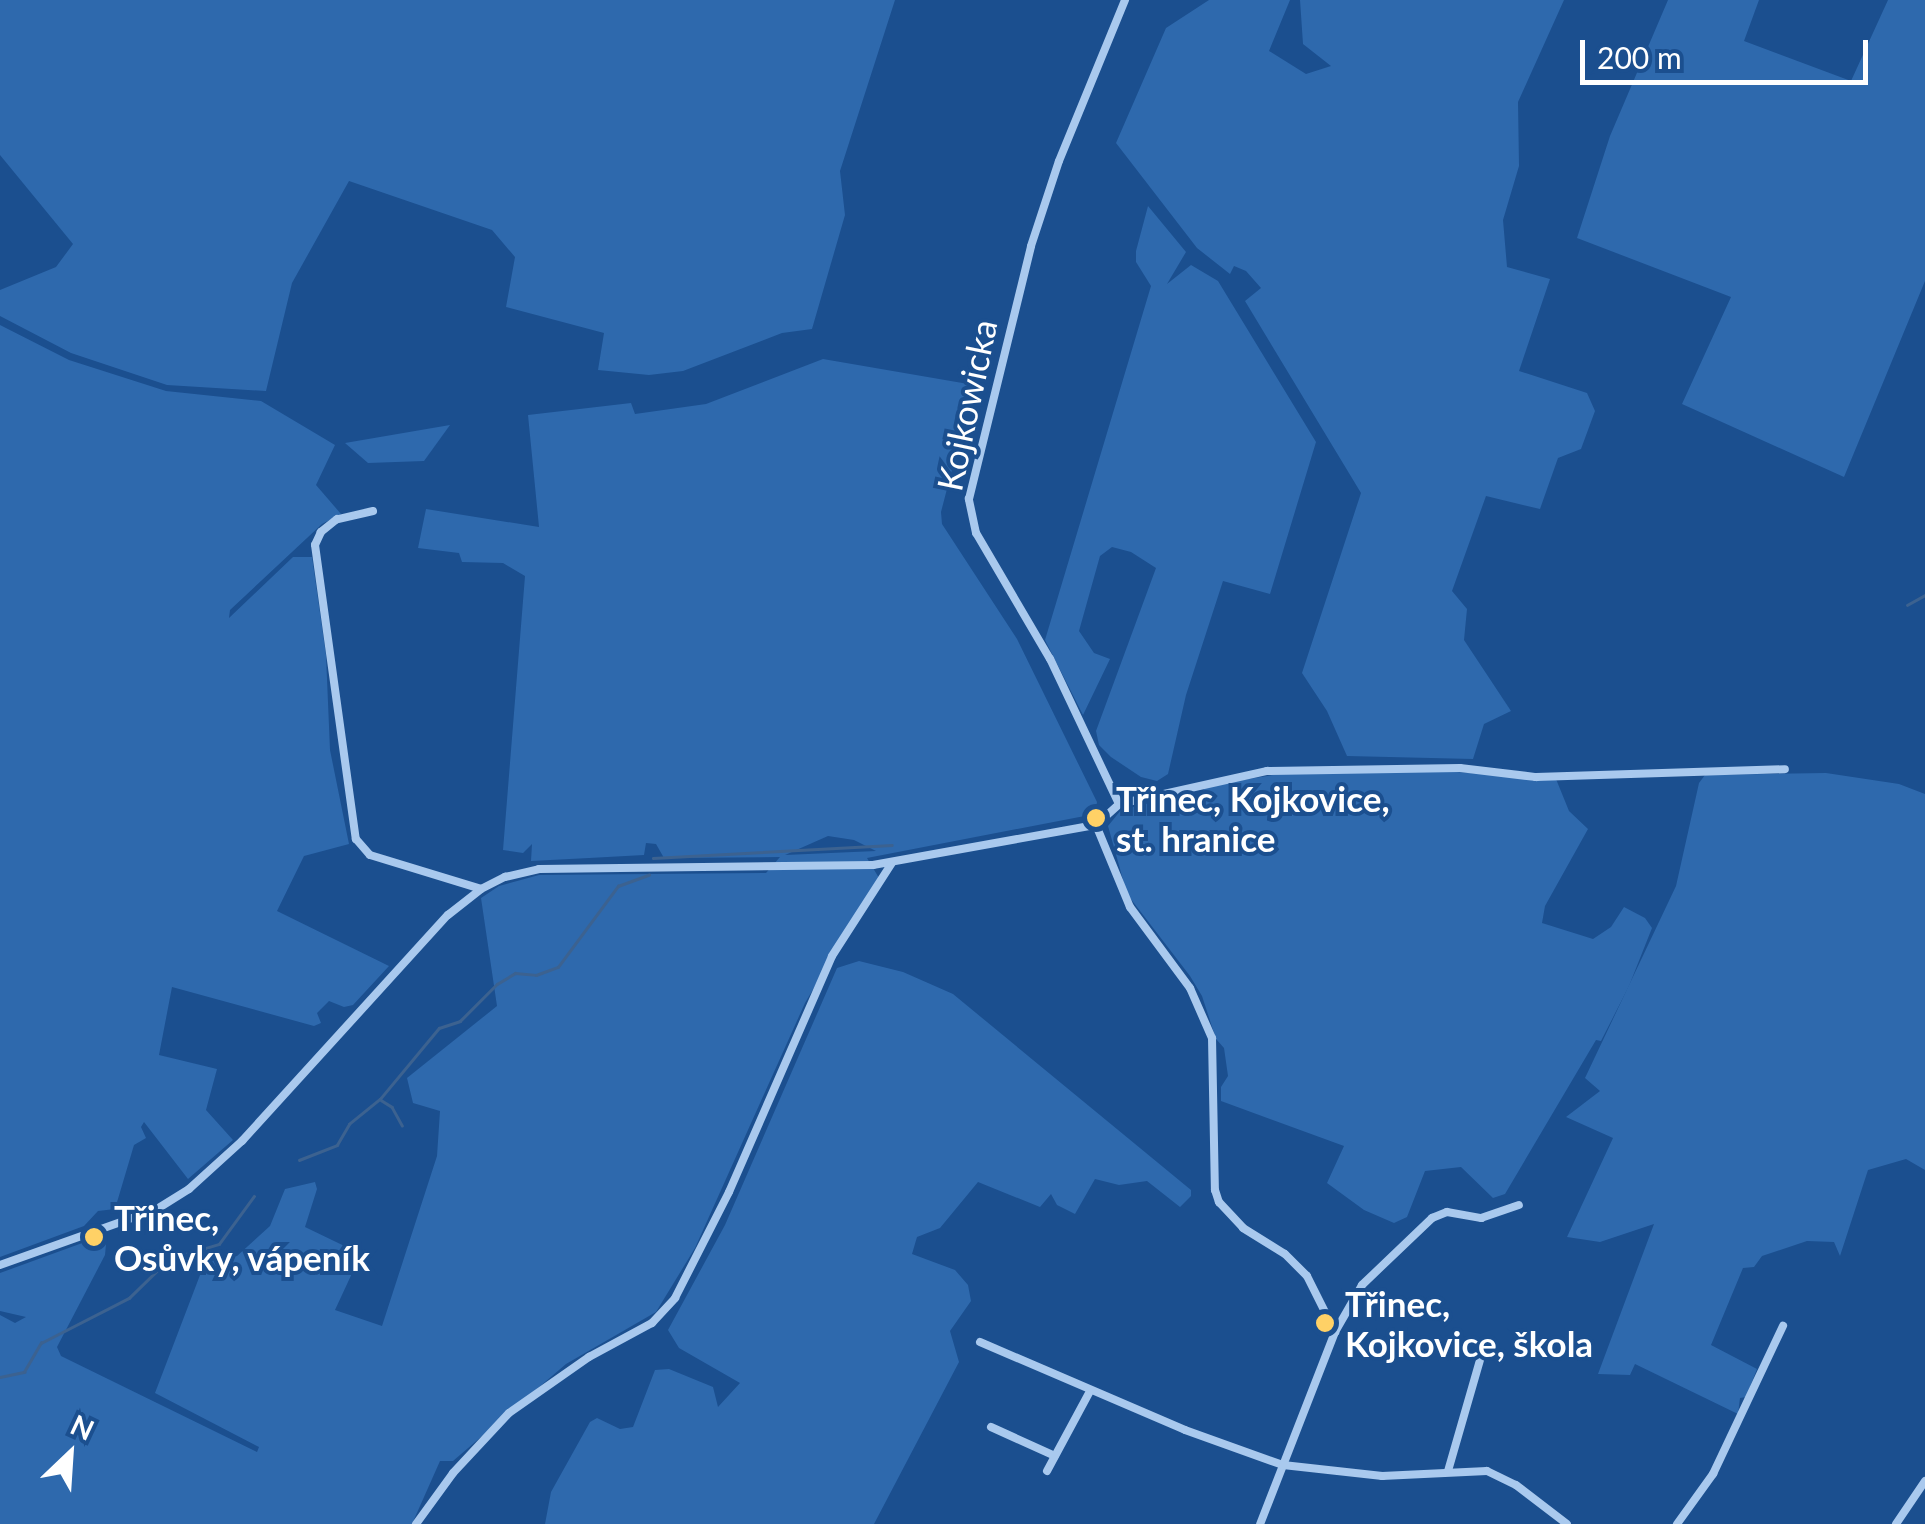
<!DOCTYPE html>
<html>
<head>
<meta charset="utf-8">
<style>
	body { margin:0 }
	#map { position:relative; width:1925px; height:1524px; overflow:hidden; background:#1b4f8f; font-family:Lato,sans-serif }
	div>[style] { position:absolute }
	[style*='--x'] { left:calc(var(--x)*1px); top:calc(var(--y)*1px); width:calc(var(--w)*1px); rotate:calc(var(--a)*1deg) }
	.green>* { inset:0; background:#2e69ad }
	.stream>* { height:2.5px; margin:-1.25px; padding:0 1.25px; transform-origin:1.25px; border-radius:1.25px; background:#3c6290 }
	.minor>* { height:8px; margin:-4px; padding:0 4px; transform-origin:4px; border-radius:4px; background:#a9c9ee }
	.dots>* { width:28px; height:28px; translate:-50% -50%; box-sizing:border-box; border:5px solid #1b4f8f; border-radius:50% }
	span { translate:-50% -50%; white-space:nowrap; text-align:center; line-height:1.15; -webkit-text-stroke:8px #1b4f8f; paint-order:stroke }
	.street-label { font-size:35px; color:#fff }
	.poi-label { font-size:35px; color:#fff; font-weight:700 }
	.left { translate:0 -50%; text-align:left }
	.north { position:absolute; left:20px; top:1404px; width:100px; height:100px; -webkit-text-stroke:8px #1b4f8f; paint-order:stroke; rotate:25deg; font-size:28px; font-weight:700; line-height:40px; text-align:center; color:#fff }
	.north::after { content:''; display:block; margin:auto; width:35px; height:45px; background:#fff; clip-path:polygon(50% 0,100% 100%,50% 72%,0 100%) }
	.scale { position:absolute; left:1580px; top:40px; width:288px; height:45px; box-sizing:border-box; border:5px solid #fff; border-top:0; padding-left:12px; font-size:30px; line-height:35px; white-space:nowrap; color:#fff; -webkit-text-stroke:8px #1b4f8f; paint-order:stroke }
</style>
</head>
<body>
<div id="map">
	<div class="green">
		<div style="clip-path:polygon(0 0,895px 0,840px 171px,845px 215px,812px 329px,782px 333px,683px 371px,649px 375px,598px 370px,604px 333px,506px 307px,515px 257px,492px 230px,349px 181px,292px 283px,266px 391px,167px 385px,71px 353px,0 316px,0 290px,56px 267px,73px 244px,0 155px)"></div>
		<div style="clip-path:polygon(1209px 0,1290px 0,1269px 51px,1306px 74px,1331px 66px,1303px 44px,1300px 0,1564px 0,1518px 102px,1519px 166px,1503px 220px,1507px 267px,1550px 279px,1519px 371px,1587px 393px,1595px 411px,1581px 449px,1558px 458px,1540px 509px,1486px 496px,1452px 591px,1467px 609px,1464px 640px,1511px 711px,1484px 724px,1473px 759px,1347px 756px,1327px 711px,1302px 673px,1361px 493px,1245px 301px,1261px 288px,1246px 271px,1234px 266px,1230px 274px,1197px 248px,1116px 143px,1166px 28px)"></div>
		<div style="clip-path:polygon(1668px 0,1759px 0,1744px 41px,1851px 81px,1888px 0,1925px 0,1925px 281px,1844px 477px,1682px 404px,1731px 297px,1577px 238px,1610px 136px)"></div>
		<div style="clip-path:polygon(1148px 206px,1186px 252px,1167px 284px,1191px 265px,1218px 281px,1316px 442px,1270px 594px,1223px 581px,1186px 695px,1168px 774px,1157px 781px,1141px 777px,1111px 757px,1099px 745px,1096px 731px,1156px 568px,1131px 552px,1112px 547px,1100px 556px,1079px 631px,1094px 653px,1110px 659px,1083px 715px,1045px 640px,1151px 286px,1136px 262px,1136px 251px)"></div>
		<div style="clip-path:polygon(0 325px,69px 360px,166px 391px,261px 401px,335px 445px,316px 485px,341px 514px,322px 524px,230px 610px,229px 618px,293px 557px,312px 557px,326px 655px,330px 750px,349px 844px,304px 856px,277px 911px,389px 966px,353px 1005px,344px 1007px,329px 1001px,317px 1013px,321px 1023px,314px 1026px,172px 987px,159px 1055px,217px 1069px,206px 1110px,233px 1140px,188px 1179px,144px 1122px,141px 1127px,146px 1138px,134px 1145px,115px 1209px,98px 1211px,84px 1226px,0 1257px)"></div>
		<div style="clip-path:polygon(evenodd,823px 359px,974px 385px,941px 512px,942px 524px,1017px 639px,1097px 802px,1095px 814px,867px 858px,879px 878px,805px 1003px,695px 1248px,656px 1312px,566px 1364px,453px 1461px,440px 1461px,412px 1524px,0 1524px,0 1315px,15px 1323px,26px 1317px,0 1311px,0 1273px,107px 1234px,105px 1255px,57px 1347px,61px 1356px,257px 1452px,259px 1447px,155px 1393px,205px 1262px,237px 1256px,270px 1226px,285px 1189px,315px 1182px,317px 1189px,305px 1227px,361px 1254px,335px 1310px,382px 1326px,437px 1156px,440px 1111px,413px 1103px,407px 1078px,497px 1006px,481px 898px,499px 886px,539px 875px,766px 873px,780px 857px,664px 858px,656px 844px,646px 843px,644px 855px,589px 858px,531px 861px,532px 844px,523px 853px,503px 850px,525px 576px,503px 563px,462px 562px,459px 553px,418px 548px,426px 509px,539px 527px,528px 415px,631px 403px,635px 414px,706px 404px,823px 359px,828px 836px,854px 840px,876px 851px,785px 855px,828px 836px)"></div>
		<div style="clip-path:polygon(450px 425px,424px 461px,368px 463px,345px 443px)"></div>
		<div style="clip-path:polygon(1443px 771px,1556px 779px,1569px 811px,1588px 829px,1545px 906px,1542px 923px,1593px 939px,1611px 927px,1624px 907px,1645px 918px,1652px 928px,1629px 986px,1601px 1041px,1596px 1040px,1505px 1194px,1493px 1198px,1461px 1167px,1425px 1171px,1407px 1217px,1394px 1223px,1364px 1210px,1327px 1183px,1344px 1146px,1221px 1101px,1221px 1087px,1228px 1076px,1224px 1048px,1216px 1039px,1202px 996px,1190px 976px,1127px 894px,1108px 826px,1121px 810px,1190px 793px,1196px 800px,1205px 788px,1230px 782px,1279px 774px)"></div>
		<div style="clip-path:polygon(1826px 773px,1899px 784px,1925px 794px,1925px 1170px,1906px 1159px,1868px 1170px,1840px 1256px,1834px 1242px,1807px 1241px,1762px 1256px,1754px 1267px,1743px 1268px,1711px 1345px,1757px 1369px,1746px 1397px,1740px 1398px,1738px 1414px,1635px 1364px,1630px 1375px,1598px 1374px,1654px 1224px,1600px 1242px,1567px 1237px,1613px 1138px,1566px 1117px,1600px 1091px,1585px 1078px,1676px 886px,1699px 783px,1705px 775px)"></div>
		<div style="clip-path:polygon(859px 961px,903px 972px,953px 994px,1191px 1190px,1191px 1196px,1180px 1207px,1147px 1181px,1119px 1185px,1095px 1179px,1075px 1214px,1057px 1205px,1051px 1194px,1040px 1207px,978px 1182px,940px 1228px,917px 1237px,912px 1254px,955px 1270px,968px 1285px,971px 1301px,950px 1331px,959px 1362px,874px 1524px,545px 1524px,551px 1492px,590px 1422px,597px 1418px,620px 1429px,633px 1427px,655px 1370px,669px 1369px,713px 1387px,718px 1407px,740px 1383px,679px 1348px,668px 1330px,725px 1225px,837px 968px)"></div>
	</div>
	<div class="stream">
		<div style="--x:1907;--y:605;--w:21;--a:-29"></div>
		<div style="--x:653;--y:858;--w:239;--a:-3.1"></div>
		<div style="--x:381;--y:1100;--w:13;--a:32"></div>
		<div style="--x:392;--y:1107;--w:21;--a:61"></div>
		<div style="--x:299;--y:1160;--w:41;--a:-21.5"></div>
		<div style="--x:337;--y:1145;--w:24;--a:-60"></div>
		<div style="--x:349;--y:1124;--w:40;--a:-39"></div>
		<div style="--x:380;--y:1099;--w:92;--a:-50.3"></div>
		<div style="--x:439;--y:1028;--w:22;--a:-18"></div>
		<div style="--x:460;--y:1021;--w:52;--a:-45"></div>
		<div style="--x:497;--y:984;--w:21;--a:-31"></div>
		<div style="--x:515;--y:973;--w:21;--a:5"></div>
		<div style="--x:536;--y:975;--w:23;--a:-20"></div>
		<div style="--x:558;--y:967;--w:101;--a:-53.5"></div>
		<div style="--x:618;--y:886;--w:33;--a:-20"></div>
		<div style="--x:0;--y:1377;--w:25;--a:-12"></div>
		<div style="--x:24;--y:1372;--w:34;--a:-60"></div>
		<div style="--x:41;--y:1343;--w:99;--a:-27.1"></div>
		<div style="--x:129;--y:1298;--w:56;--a:-44.3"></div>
		<div style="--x:169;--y:1259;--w:52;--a:-16.7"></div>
		<div style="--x:219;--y:1244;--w:59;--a:-53.9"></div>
	</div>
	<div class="minor">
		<div style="--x:373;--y:511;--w:37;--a:167"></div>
		<div style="--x:337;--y:519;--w:21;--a:141"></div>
		<div style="--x:321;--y:532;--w:14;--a:115"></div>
		<div style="--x:315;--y:545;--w:297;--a:82.1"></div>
		<div style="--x:356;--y:839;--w:21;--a:49"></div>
		<div style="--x:370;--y:855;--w:116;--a:17"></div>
		<div style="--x:1119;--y:804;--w:161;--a:-115.4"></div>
		<div style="--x:1050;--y:659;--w:146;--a:-120.4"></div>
		<div style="--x:976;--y:533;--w:35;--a:-102"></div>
		<div style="--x:969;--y:499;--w:260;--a:-76.2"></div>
		<div style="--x:1031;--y:246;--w:89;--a:-71.8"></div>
		<div style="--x:1059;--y:161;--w:174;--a:-67.7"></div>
		<div style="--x:1096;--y:825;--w:31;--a:-42"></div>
		<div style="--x:1119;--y:804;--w:152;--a:-12.6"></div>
		<div style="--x:1267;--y:771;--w:193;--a:-0.9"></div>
		<div style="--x:1460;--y:768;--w:77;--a:6.8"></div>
		<div style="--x:1536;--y:777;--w:249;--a:-1.8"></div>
		<div style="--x:0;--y:1265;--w:167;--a:-19.6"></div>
		<div style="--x:157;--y:1209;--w:38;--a:-32"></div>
		<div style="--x:189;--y:1189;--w:72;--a:-42.2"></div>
		<div style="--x:242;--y:1141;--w:306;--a:-47.7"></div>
		<div style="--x:448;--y:915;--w:42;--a:-38.2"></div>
		<div style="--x:481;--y:889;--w:27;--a:-27"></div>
		<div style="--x:505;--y:877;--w:35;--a:-13"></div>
		<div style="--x:539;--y:869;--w:334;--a:-0.7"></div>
		<div style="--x:873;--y:865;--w:227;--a:-10.2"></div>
		<div style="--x:1096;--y:825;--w:89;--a:67.5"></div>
		<div style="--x:1130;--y:907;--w:101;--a:53.5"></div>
		<div style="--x:1190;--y:988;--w:55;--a:66.3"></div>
		<div style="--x:1212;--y:1038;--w:152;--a:88.9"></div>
		<div style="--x:1215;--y:1190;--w:13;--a:72"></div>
		<div style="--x:1219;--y:1202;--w:35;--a:47"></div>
		<div style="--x:1243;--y:1228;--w:49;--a:31.8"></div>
		<div style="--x:1285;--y:1254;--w:31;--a:45"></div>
		<div style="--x:1307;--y:1276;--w:63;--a:63.4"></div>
		<div style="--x:1335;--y:1332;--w:206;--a:111.3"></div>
		<div style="--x:1335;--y:1332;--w:54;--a:-60.1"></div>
		<div style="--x:1362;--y:1285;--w:97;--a:-43.7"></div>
		<div style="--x:1432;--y:1218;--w:16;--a:-22"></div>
		<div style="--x:1447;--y:1212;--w:35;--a:10"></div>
		<div style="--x:1481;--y:1218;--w:40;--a:-18.9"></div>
		<div style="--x:980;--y:1342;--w:223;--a:23.2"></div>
		<div style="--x:1185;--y:1430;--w:104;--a:19.7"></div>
		<div style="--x:1283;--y:1465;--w:100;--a:6.3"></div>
		<div style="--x:1382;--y:1476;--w:105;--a:-2.7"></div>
		<div style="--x:1487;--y:1471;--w:32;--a:26"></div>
		<div style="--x:1516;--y:1485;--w:64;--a:37.4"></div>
		<div style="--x:991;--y:1427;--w:70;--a:24.4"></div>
		<div style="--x:1047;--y:1471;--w:91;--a:-61.7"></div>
		<div style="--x:1448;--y:1471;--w:133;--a:-73.9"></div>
		<div style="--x:416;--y:1524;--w:63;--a:-54"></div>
		<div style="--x:453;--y:1473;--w:82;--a:-47"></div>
		<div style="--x:509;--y:1413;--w:98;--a:-35"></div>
		<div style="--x:589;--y:1357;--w:72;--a:-28.4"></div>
		<div style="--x:652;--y:1323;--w:34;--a:-47"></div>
		<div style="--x:675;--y:1298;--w:119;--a:-63"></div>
		<div style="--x:729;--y:1192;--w:257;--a:-66.4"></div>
		<div style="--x:832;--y:956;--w:111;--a:-57.2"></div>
		<div style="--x:1677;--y:1524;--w:62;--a:-54.2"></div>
		<div style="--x:1713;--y:1474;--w:164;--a:-64.7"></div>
		<div style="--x:1896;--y:1524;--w:52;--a:-56"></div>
	</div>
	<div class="dots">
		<div style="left:1096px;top:818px;background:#ffd166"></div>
		<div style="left:94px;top:1237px;background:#ffd166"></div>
		<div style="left:1325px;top:1323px;background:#ffd166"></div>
	</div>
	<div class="street-label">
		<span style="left:966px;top:405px;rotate:-78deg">Kojkowicka</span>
	</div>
	<div class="poi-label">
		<span class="left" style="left:1116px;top:818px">Třinec, Kojkovice,<br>st. hranice</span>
		<span class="left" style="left:114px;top:1237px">Třinec,<br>Osůvky, vápeník</span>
		<span class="left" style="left:1345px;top:1323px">Třinec,<br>Kojkovice, škola</span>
	</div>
	<div class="north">N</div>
	<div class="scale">200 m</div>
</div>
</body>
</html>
